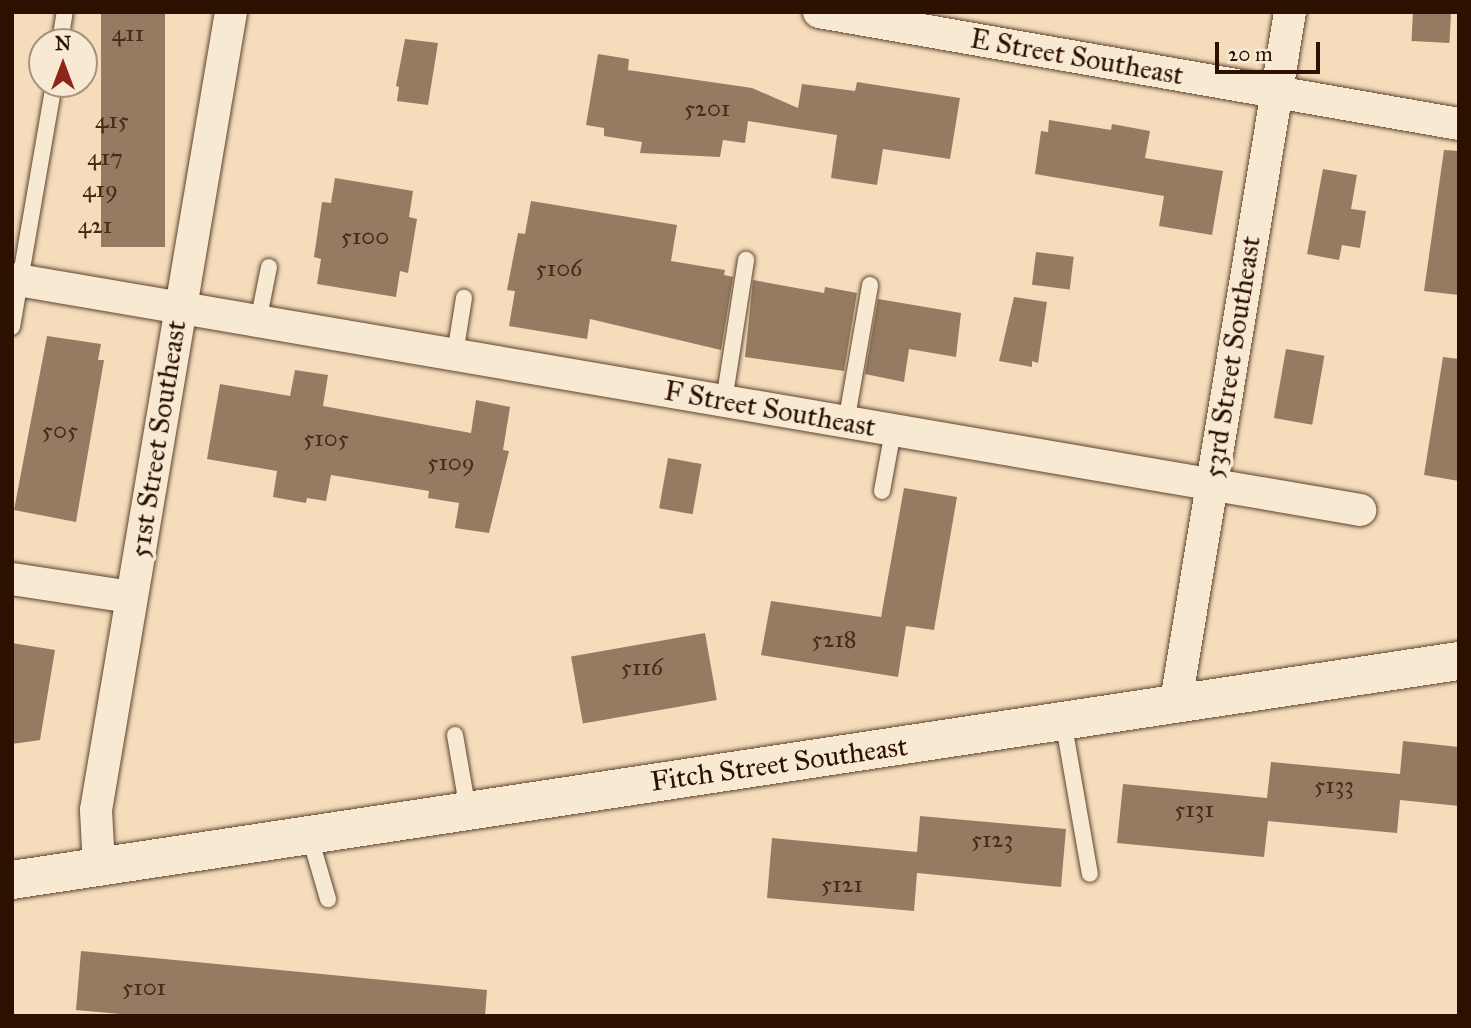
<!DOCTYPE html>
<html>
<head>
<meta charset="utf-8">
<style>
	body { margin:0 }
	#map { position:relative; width:1471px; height:1028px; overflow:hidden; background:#f5ddbb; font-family:"IM FELL Great Primer",serif }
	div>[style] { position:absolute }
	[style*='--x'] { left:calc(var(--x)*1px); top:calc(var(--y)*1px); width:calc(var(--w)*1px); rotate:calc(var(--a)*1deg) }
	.building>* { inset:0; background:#957b61; transform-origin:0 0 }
	.roads { filter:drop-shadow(0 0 2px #5e432f) drop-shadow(0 0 2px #5e432f) }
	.service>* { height:16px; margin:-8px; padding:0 8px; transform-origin:8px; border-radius:8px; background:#f8e9d3 }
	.minor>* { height:32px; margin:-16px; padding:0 16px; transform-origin:16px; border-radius:16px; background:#f8e9d3 }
	.tertiary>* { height:38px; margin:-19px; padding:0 19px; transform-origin:19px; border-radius:19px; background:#f8e9d3 }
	span { translate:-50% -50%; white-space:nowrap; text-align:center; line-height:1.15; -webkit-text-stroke:7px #f8e9d3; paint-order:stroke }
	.number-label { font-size:24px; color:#462b18 }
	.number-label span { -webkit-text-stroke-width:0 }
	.street-label { font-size:28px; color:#2c1000 }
	.frame { position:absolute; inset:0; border:14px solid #2c1000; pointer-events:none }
	.north { position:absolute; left:28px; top:28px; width:70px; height:70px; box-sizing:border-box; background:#f8e9d3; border:2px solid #a6927f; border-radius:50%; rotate:0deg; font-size:19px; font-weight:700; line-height:28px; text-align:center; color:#2c1000 }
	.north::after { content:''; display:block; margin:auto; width:24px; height:32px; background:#8f2418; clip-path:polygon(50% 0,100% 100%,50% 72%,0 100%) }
	.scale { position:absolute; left:1215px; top:42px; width:105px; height:32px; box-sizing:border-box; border:4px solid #2c1000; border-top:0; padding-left:9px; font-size:21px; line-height:24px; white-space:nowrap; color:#2c1000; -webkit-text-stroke:5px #f8e9d3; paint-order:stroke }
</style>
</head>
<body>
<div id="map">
	<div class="building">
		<div style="left:101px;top:12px;width:64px;height:235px"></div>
		<div style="left:1413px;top:12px;width:38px;height:29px;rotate:3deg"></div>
		<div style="clip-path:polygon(405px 39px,438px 43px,428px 105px,397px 101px,399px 87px,396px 86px)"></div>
		<div style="clip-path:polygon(598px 54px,629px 59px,628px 70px,752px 88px,798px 108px,802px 84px,855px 91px,857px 82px,960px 98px,950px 159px,883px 149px,877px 185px,831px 178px,837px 135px,748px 121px,745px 143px,723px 140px,720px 157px,640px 153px,642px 142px,604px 136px,604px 128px,586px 125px)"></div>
		<div style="clip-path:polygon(1049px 120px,1111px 130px,1112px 124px,1150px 131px,1145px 158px,1223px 171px,1212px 235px,1159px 226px,1164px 196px,1035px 174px,1041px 131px,1048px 132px)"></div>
		<div style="clip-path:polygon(1444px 150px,1459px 151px,1459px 295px,1424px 291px)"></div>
		<div style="clip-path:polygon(1323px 169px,1357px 175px,1351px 209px,1366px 211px,1360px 248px,1342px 245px,1339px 260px,1307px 254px)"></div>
		<div style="clip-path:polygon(335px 178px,413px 191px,409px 217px,417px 219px,408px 273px,400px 271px,396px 297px,317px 284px,321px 259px,314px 257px,322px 202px,331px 203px)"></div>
		<div style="clip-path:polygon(531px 201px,677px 225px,671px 261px,725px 270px,724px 275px,733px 277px,721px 350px,590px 319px,587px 339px,509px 326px,515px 291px,507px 290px,518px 233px,525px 234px)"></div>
		<div style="left:1036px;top:252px;width:38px;height:33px;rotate:7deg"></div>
		<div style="clip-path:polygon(753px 280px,824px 293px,825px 287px,857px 293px,844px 371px,745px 357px)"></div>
		<div style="clip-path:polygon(1014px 297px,1047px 302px,1038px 363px,1032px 361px,1032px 367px,999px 361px)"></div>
		<div style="clip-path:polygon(878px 299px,961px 313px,956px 357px,909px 349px,904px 382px,865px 374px)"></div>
		<div style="clip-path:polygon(47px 336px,101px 344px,98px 360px,104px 360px,76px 522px,14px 510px)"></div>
		<div style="left:1286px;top:349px;width:39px;height:70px;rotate:10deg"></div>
		<div style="clip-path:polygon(1443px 357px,1459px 359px,1459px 481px,1424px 475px)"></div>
		<div style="clip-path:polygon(295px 370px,328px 375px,323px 406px,471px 433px,476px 400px,510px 407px,503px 450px,509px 451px,489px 533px,455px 528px,459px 503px,428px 498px,429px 491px,331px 475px,326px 501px,307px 498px,306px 503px,273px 497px,277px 471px,207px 459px,220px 384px,290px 396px)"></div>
		<div style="left:668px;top:458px;width:34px;height:51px;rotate:10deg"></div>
		<div style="clip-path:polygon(904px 488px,957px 497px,934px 630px,906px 626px,898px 677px,761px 655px,771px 601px,881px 617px)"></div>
		<div style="left:705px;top:633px;width:68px;height:136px;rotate:80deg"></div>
		<div style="clip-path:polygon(12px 643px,55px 650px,40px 740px,12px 744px)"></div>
		<div style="clip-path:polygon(1403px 741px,1459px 747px,1459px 806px,1400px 800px,1397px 833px,1268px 821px,1264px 857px,1117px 843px,1123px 784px,1267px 798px,1271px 762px,1400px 774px)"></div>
		<div style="clip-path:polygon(920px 816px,1066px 829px,1061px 887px,917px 873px,914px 911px,767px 898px,772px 838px,917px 852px)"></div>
		<div style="clip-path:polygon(81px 951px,487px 990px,485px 1016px,143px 1016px,76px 1010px)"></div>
	</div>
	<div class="roads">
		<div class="service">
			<div style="--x:60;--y:42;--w:30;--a:-81"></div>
			<div style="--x:258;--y:322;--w:56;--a:-78.7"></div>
			<div style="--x:12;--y:327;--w:247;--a:-80.2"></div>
			<div style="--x:455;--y:354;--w:57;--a:-80.9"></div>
			<div style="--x:724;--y:401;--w:143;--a:-81.1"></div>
			<div style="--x:846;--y:423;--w:140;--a:-80.1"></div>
			<div style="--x:882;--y:491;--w:61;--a:-79.6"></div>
			<div style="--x:1063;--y:720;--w:156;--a:80.1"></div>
			<div style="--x:455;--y:735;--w:76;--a:80.2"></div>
			<div style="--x:309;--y:834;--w:68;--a:73.7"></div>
		</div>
		<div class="minor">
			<div style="--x:819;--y:12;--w:650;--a:9.93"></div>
			<div style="--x:12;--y:279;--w:1368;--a:9.72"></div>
			<div style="--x:12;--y:579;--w:120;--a:8.6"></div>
			<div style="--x:1176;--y:702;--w:699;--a:-80.62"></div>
			<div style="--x:99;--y:866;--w:56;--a:-93.1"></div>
			<div style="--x:96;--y:810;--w:809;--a:-80.4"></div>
		</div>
		<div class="tertiary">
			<div style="--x:12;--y:880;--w:1463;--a:-8.61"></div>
		</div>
	</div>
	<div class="number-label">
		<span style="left:128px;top:34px">411</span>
		<span style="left:707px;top:109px">5201</span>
		<span style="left:112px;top:121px">415</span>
		<span style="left:105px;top:158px">417</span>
		<span style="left:100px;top:190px">419</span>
		<span style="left:95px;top:226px">421</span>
		<span style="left:365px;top:237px">5100</span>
		<span style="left:559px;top:269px">5106</span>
		<span style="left:60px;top:431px">505</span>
		<span style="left:326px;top:439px">5105</span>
		<span style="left:451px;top:463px">5109</span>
		<span style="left:834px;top:640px">5218</span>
		<span style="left:642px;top:668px">5116</span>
		<span style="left:1334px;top:786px">5133</span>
		<span style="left:1194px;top:810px">5131</span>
		<span style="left:992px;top:840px">5123</span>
		<span style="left:842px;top:885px">5121</span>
		<span style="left:144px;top:988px">5101</span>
	</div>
	<div class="street-label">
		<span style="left:1077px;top:57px;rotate:10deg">E Street Southeast</span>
		<span style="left:1232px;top:357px;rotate:-81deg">53rd Street Southeast</span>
		<span style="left:770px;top:409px;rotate:10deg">F Street Southeast</span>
		<span style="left:158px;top:439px;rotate:-81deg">51st Street Southeast</span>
		<span style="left:779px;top:764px;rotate:-8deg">Fitch Street Southeast</span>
	</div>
	<div class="frame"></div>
	<div class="north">N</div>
	<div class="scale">20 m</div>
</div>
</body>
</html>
